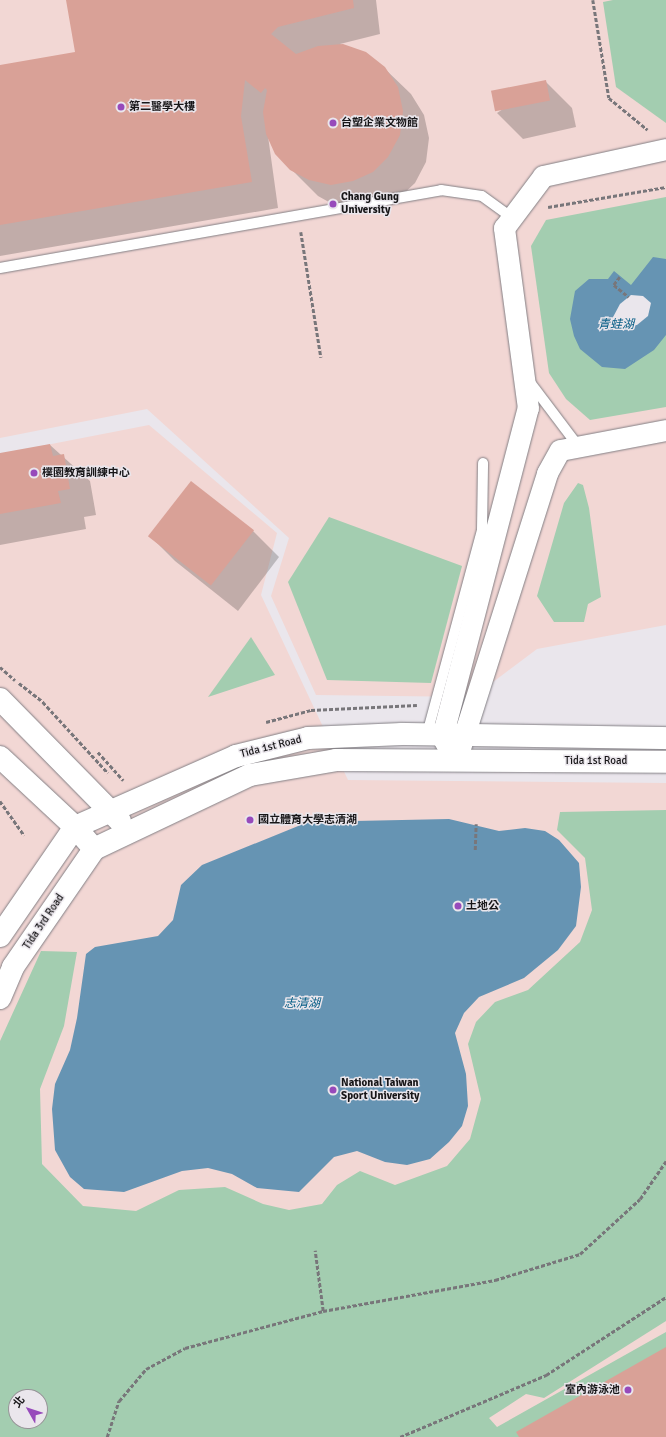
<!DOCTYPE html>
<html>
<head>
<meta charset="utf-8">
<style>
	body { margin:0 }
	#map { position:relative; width:666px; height:1437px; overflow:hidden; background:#eae6ec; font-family:Signika,"Noto Sans TC",sans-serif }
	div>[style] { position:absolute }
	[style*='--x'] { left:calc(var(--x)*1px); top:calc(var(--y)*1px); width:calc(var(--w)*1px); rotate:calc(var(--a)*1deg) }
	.education>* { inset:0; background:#f2d7d4 }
	.green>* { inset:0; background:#a3cdb0 }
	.water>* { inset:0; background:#6694b3 }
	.pier>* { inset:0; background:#eae6ec }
	.shadow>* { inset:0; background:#0003 }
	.building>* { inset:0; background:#d9a197; transform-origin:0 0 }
	.path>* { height:2.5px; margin-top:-1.25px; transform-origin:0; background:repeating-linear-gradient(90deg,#78767a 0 4px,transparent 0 6px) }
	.roads { filter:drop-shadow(0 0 1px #827f84) drop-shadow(0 0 1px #827f84) }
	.lane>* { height:10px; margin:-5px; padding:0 5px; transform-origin:5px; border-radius:5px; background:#fff }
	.street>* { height:21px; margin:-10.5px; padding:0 10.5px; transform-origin:10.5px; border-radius:10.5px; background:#fff }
	.secondary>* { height:22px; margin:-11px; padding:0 11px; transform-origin:11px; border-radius:11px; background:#fff }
	.dots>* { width:11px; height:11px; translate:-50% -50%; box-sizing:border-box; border:2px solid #eae6ec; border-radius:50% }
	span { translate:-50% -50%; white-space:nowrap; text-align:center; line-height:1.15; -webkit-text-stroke:3px #eae6ec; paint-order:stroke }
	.poi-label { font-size:11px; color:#171618; font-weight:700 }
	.left { translate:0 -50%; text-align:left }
	.right { translate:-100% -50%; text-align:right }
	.street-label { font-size:11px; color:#171618 }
	.water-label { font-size:12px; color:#035b84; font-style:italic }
	.north { position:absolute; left:8px; top:1389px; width:40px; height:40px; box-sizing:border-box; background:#eae6ec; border:1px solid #969397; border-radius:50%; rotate:309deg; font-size:11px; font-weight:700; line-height:16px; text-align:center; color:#171618 }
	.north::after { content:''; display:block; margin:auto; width:14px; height:18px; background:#974abb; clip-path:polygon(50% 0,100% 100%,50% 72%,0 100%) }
</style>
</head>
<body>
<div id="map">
	<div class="education">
		<div style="clip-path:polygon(0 0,666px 0,666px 625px,537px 649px,473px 697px,316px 695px,271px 596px,289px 538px,147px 409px,0 438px)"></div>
		<div style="clip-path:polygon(evenodd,149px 425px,277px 533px,261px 595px,348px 780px,666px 783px,666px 1437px,0 1437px,0 454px,149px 425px,16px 1397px,40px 1397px,40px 1421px,16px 1421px,16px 1397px)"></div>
	</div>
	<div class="green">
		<div style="clip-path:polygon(613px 0,666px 0,666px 123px,616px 87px,603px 2px)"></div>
		<div style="clip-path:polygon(666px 197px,666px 407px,590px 420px,566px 399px,549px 373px,531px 246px,546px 220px)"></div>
		<div style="clip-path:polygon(578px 483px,583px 485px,589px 508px,601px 597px,588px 604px,584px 622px,554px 622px,537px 596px,564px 503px)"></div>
		<div style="clip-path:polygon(329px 517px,462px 566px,431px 683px,327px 680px,288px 582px)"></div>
		<div style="clip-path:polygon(251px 637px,275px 675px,208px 697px)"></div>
		<div style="clip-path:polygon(evenodd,666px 810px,666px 1321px,544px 1398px,526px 1394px,489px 1418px,497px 1427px,666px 1332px,666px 1437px,0 1437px,0 1041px,41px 951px,77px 952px,64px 1026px,40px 1089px,42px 1164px,83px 1206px,136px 1211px,179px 1190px,225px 1187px,263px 1204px,289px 1210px,322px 1204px,337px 1185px,360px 1171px,395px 1185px,447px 1166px,470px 1139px,481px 1099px,468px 1044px,476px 1022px,495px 1002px,528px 990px,580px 942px,592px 910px,585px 858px,557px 830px,560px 812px,666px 810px,16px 1397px,40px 1397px,40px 1421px,16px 1421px,16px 1397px)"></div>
	</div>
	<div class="water">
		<div style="clip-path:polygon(653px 257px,666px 259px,666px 335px,654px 350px,625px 369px,602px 367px,580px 349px,574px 336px,570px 319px,575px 291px,589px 279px,608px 279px,614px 271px,631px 285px)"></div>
		<div style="clip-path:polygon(449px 819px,499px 831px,525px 828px,545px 831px,559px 840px,579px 863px,581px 887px,576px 926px,558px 950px,524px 978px,479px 997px,464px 1013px,455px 1033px,466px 1074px,468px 1106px,462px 1126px,449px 1142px,430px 1159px,407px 1165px,385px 1162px,357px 1151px,334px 1157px,299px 1192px,257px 1188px,232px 1174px,208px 1168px,182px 1171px,124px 1192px,84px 1189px,70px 1177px,55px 1150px,52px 1109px,55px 1084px,70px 1050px,77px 1018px,86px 954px,95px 947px,158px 936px,173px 920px,181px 885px,202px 865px,308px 822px)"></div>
	</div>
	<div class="pier">
		<div style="clip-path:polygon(643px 296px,651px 303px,648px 316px,637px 325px,616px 328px,612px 319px,620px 304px,631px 295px)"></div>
	</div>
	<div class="shadow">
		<div style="clip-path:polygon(67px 0,376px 0,380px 34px,340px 44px,384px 68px,411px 94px,424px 115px,429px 138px,426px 162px,415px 183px,399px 198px,379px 207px,358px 210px,336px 206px,318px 196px,291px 169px,268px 136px,278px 208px,0 256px,0 66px,76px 53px)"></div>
		<div style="clip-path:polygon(545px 81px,572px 108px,576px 127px,523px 139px,497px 113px)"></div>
		<div style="clip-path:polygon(50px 445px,90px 481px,96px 515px,84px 517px,86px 529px,0 545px,0 454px)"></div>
		<div style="clip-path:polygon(253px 531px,279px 557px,238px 611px,175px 561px,149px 535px)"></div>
	</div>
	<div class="building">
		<div style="clip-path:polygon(66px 0,353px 0,354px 8px,278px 27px,271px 34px,296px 54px,318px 46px,343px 44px,366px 52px,385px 67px,398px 87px,403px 111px,400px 135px,388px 157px,373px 172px,353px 181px,331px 185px,309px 180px,290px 170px,275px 154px,266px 134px,263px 112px,267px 90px,265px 88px,261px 93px,245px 80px,241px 116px,252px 182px,0 225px,0 65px,75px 52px)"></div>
		<div style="left:546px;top:80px;width:21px;height:56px;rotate:79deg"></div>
		<div style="clip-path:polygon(50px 444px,53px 456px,64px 454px,70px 489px,58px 491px,61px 503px,0 514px,0 453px)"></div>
		<div style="left:191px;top:481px;width:80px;height:70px;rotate:38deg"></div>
		<div style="clip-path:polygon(666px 1347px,666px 1437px,519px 1437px,516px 1432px)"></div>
	</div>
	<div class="path">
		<div style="--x:593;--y:0;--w:99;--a:80.7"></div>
		<div style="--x:609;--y:98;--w:50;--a:39.4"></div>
		<div style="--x:548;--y:207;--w:120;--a:-9.6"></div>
		<div style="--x:301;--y:232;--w:127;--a:80.9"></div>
		<div style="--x:620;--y:277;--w:10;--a:127"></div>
		<div style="--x:614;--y:285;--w:19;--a:39"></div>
		<div style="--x:0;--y:667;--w:20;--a:41"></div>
		<div style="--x:19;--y:683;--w:31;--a:38"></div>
		<div style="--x:43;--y:702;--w:96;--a:47.5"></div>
		<div style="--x:266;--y:722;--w:47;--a:-14.9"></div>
		<div style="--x:311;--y:710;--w:106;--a:-2.7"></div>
		<div style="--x:98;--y:752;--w:38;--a:48"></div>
		<div style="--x:0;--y:801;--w:42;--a:54.8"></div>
		<div style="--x:475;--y:850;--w:26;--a:-88"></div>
		<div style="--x:323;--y:1311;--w:175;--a:-10.2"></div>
		<div style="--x:495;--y:1280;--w:89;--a:-17"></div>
		<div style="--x:580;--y:1254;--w:81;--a:-42.5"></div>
		<div style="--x:640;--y:1199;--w:46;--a:-55.6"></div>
		<div style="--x:107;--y:1437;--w:38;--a:-72"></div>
		<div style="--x:119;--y:1401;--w:42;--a:-49.8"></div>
		<div style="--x:146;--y:1369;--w:44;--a:-28.3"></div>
		<div style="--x:185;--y:1348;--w:143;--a:-15"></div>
		<div style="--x:323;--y:1311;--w:61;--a:-97.6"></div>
		<div style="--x:400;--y:1437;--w:159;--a:-23"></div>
		<div style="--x:546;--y:1375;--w:143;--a:-33"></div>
	</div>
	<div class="roads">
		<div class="lane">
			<div style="--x:0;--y:268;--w:448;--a:-10"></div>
			<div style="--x:441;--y:190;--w:41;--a:8.3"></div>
			<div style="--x:482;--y:196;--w:37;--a:36"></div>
			<div style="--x:529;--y:381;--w:83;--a:52.9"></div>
			<div style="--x:427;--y:734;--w:211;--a:-74.9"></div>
			<div style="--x:482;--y:530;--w:67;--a:-89.1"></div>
		</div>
		<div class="street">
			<div style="--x:459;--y:751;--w:292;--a:-72.4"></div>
			<div style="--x:547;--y:473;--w:26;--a:-61"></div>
			<div style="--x:560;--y:450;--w:108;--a:-10.7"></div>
			<div style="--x:455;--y:760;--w:26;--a:-119"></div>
			<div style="--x:442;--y:737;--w:340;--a:-75.4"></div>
			<div style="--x:528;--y:408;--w:182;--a:-97.6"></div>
			<div style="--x:504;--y:228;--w:65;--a:-53.1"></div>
			<div style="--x:543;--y:176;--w:126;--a:-12.4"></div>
		</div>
		<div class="secondary">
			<div style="--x:0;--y:699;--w:171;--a:45.5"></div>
			<div style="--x:0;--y:757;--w:103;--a:43"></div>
			<div style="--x:75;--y:827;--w:29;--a:49"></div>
			<div style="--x:94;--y:849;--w:173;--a:-25.4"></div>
			<div style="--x:250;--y:775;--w:87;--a:-9.9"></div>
			<div style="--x:336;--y:760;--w:330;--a:0.3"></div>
			<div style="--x:75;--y:827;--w:176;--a:-23.8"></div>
			<div style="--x:236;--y:756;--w:74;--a:-14"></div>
			<div style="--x:308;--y:738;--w:94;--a:-2.4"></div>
			<div style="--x:402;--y:734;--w:264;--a:0.9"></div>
			<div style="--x:0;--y:936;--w:132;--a:-55.5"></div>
			<div style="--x:0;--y:998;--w:34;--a:-67"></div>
			<div style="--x:13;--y:967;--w:143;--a:-55.5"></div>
		</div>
	</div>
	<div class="dots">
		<div style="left:121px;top:107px;background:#974abb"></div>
		<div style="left:333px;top:123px;background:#974abb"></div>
		<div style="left:333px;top:204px;background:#974abb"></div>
		<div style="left:34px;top:473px;background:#974abb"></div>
		<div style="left:250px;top:820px;background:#974abb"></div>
		<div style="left:458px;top:906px;background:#974abb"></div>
		<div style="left:333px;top:1090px;background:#974abb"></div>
		<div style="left:628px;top:1390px;background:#974abb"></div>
	</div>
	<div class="poi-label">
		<span class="left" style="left:129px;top:107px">第二醫學大樓</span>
		<span class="left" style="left:341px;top:123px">台塑企業文物館</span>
		<span class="left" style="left:341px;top:204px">Chang Gung<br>University</span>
		<span class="left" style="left:42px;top:473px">樸園教育訓練中心</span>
		<span class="left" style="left:258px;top:820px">國立體育大學志清湖</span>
		<span class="left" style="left:466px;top:906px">土地公</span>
		<span class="left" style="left:341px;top:1090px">National Taiwan<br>Sport University</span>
		<span class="right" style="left:620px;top:1390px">室內游泳池</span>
	</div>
	<div class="street-label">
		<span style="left:271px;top:747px;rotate:-14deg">Tida 1st Road</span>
		<span style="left:596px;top:761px">Tida 1st Road</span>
		<span style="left:44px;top:922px;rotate:-56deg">Tida 3rd Road</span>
	</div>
	<div class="water-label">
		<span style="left:616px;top:325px">青蛙湖</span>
		<span style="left:302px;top:1004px">志清湖</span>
	</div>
	<div class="north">北</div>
</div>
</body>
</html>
